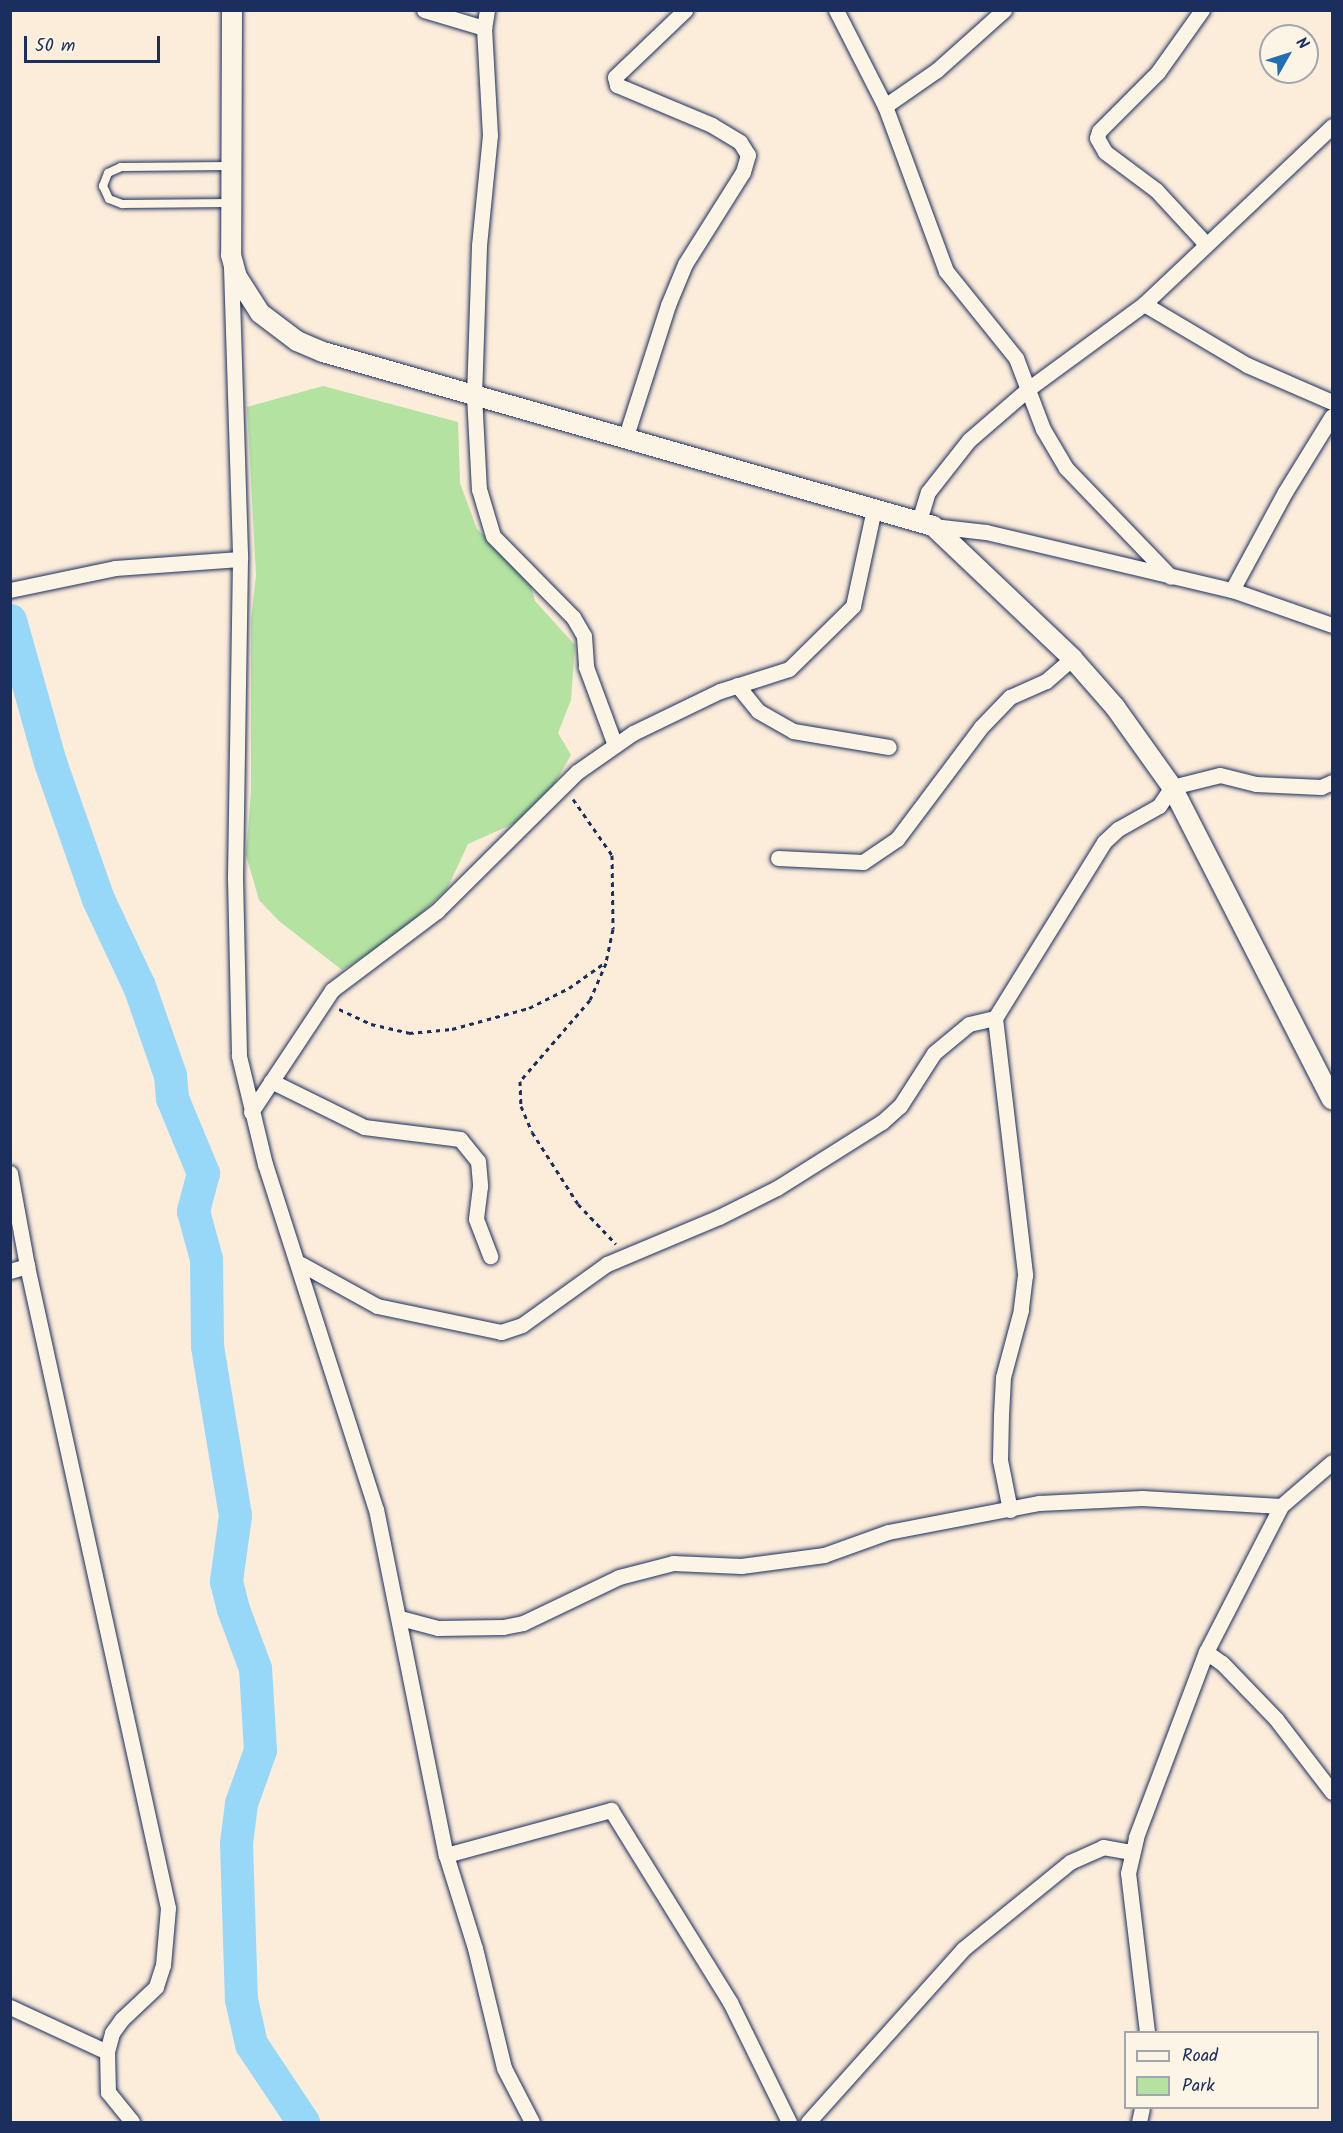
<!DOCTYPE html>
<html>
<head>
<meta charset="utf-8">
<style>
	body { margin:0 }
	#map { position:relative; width:1343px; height:2133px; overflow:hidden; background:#fcecda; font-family:Kalam,sans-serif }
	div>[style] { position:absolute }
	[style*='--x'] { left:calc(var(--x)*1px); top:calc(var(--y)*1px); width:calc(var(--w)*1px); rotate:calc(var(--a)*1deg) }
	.green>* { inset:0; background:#b3e2a1 }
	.river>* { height:33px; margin:-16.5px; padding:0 16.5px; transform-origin:16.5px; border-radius:16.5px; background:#97d8f9 }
	.path>* { height:3px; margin-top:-1.5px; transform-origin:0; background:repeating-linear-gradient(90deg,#1b2f5e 0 4.5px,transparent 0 9px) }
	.roads { filter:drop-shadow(0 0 2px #1b2f5e) drop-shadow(0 0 2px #1b2f5e) }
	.service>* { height:8px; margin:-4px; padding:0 4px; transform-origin:4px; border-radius:4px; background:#fcf5e5 }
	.minor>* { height:15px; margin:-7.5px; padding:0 7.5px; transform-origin:7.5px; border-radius:7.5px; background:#fcf5e5 }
	.tertiary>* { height:20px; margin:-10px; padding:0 10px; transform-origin:10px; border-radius:10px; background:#fcf5e5 }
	span { translate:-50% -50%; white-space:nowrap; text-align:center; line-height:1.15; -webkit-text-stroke:6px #fcf5e5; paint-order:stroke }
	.frame { position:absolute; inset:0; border:12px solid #1b2f5e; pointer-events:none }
	.legend { position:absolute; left:1124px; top:2031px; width:195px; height:78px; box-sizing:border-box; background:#fcf5e5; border:2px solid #a2a6af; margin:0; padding:8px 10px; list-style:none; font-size:18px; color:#1b2f5e }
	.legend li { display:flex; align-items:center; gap:12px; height:30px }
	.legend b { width:30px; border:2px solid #a2a6af }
	.north { position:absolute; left:1259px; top:24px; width:60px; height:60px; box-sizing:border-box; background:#fcf5e5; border:2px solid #a2a6af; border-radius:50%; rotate:51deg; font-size:16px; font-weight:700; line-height:24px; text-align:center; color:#1b2f5e }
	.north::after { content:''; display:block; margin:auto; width:21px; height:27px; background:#1f6fb2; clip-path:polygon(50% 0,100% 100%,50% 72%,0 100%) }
	.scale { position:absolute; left:24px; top:36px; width:136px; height:27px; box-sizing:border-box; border:3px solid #1b2f5e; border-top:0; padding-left:8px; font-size:18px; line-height:21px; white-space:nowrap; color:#1b2f5e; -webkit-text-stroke:4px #fcf5e5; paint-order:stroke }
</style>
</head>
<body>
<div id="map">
	<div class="green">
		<div style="clip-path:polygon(323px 386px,458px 422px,460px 483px,477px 529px,529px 577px,535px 601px,575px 645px,571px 700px,558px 733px,571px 755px,544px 802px,517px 822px,468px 844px,447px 889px,395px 938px,342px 970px,279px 921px,259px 900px,246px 855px,251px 792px,251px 620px,256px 575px,247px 407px)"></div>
	</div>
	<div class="river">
		<div style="--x:10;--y:620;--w:148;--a:74.3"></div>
		<div style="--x:50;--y:762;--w:145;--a:70.7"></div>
		<div style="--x:98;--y:899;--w:96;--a:64.8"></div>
		<div style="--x:139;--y:986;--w:94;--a:70.8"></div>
		<div style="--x:170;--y:1075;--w:23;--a:85"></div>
		<div style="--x:172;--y:1098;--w:81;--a:67.5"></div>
		<div style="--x:203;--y:1173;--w:39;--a:105"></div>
		<div style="--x:193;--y:1211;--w:50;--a:74.8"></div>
		<div style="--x:206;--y:1259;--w:87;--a:89.3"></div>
		<div style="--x:207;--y:1346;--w:171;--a:80.6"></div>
		<div style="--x:235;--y:1515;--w:67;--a:97.8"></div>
		<div style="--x:226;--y:1581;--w:29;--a:76"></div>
		<div style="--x:233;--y:1609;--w:63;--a:69.6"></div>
		<div style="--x:255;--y:1668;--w:82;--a:86.5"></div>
		<div style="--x:260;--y:1750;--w:56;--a:109.7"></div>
		<div style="--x:241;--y:1803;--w:40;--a:97.1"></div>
		<div style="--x:236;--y:1843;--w:156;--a:88.2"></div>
		<div style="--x:241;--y:1999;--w:46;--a:77.5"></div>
		<div style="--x:251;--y:2044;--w:94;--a:56.3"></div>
	</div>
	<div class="path">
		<div style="--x:573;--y:799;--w:68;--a:55.1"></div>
		<div style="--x:612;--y:855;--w:74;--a:89.2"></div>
		<div style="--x:613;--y:929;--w:35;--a:102"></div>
		<div style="--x:606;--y:963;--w:40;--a:113.4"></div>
		<div style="--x:590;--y:1000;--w:107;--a:130.8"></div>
		<div style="--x:520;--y:1081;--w:25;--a:88"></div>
		<div style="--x:521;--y:1106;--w:28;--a:67"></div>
		<div style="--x:532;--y:1132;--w:85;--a:57.4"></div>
		<div style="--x:578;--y:1204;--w:55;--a:46.5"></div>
		<div style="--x:339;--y:1009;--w:35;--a:25"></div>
		<div style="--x:371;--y:1024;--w:39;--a:13"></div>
		<div style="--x:409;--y:1033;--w:43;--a:-5.3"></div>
		<div style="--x:452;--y:1029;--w:80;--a:-15.3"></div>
		<div style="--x:529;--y:1008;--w:45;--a:-26.6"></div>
		<div style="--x:569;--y:988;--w:42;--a:-35.2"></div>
	</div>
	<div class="roads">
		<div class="service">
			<div style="--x:229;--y:166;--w:108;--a:179.5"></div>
			<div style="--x:121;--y:167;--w:14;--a:155"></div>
			<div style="--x:108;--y:173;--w:14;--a:111"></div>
			<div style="--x:103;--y:186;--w:14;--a:65"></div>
			<div style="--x:109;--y:199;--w:14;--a:21"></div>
			<div style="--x:122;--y:204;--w:108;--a:-0.5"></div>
		</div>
		<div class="minor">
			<div style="--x:424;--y:10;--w:63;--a:16.7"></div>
			<div style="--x:487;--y:10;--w:18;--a:99"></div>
			<div style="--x:484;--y:28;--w:107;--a:86.8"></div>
			<div style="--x:490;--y:135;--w:112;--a:95.7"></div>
			<div style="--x:479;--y:246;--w:149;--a:91.9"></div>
			<div style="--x:474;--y:395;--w:94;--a:87"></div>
			<div style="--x:479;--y:489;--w:49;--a:73.4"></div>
			<div style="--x:493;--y:536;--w:114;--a:45.4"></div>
			<div style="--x:573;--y:617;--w:22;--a:60"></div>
			<div style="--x:584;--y:636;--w:31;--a:86"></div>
			<div style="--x:586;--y:667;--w:83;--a:69.6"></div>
			<div style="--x:836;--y:10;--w:108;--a:63"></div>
			<div style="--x:885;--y:106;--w:176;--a:69.7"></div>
			<div style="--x:946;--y:271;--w:112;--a:51.2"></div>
			<div style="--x:1016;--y:358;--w:76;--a:69.2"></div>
			<div style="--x:1043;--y:429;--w:45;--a:59.5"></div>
			<div style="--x:1066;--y:468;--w:151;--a:46.1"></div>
			<div style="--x:1202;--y:10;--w:76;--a:125.4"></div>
			<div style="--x:1158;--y:72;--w:83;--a:135"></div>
			<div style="--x:1099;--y:131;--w:7;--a:106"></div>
			<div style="--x:1097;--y:138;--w:16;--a:60"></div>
			<div style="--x:1105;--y:152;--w:64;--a:36.7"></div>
			<div style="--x:1156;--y:190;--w:74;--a:47.2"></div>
			<div style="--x:885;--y:106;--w:63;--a:-34.7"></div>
			<div style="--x:937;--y:70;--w:90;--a:-41.8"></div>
			<div style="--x:231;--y:267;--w:292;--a:88.2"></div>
			<div style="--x:240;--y:559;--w:319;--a:90.9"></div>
			<div style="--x:235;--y:878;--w:178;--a:88.7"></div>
			<div style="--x:239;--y:1056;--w:111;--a:76.5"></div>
			<div style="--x:265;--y:1164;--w:362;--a:72.2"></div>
			<div style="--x:376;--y:1509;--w:353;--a:78.6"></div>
			<div style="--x:446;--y:1855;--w:97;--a:72.7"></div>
			<div style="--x:475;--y:1948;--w:123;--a:76.4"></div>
			<div style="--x:504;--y:2068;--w:61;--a:62.6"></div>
			<div style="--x:1144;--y:304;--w:120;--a:30.6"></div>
			<div style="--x:1247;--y:365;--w:93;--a:23.5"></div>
			<div style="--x:625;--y:439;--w:141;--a:-72.2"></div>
			<div style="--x:668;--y:305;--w:44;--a:-67.5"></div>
			<div style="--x:685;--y:264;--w:109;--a:-57.8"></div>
			<div style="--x:743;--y:172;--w:18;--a:-74"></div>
			<div style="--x:748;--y:155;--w:15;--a:-122"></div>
			<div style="--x:740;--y:142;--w:33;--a:-149"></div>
			<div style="--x:712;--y:125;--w:103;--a:-157.2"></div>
			<div style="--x:617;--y:85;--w:8;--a:-104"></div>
			<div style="--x:615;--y:77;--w:97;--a:-43.7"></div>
			<div style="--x:919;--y:521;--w:30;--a:-73"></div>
			<div style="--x:928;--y:492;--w:66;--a:-51.7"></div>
			<div style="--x:969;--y:440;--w:78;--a:-40.8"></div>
			<div style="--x:1028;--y:389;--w:144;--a:-36.2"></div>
			<div style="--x:1144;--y:304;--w:259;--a:-43.4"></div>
			<div style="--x:933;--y:526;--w:53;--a:6.5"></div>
			<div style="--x:986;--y:532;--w:253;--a:13.3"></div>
			<div style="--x:1232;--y:590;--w:106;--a:19.3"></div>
			<div style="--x:10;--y:590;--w:107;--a:-11.8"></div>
			<div style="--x:115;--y:568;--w:125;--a:-4.1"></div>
			<div style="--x:1232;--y:590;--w:111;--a:-61.6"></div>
			<div style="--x:1285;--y:492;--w:89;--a:-58.3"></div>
			<div style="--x:737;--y:685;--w:33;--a:51"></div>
			<div style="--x:758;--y:711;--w:40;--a:29.7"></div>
			<div style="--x:793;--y:731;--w:97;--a:9.5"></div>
			<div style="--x:778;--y:858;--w:85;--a:2.7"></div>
			<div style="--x:863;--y:862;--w:41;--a:-34.1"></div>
			<div style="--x:897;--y:839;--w:140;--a:-53.1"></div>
			<div style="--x:981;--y:727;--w:42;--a:-46"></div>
			<div style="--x:1010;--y:697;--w:39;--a:-24"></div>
			<div style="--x:1046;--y:681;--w:35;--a:-41"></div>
			<div style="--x:995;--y:1018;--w:259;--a:83.3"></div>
			<div style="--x:1025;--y:1275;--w:35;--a:97"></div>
			<div style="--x:1021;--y:1310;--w:69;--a:105"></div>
			<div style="--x:1003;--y:1377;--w:38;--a:93"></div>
			<div style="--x:1001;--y:1415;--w:45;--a:91.3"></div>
			<div style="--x:1000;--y:1460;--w:51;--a:78.7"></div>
			<div style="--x:271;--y:1081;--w:104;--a:26.3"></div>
			<div style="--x:364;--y:1127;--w:97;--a:7.1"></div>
			<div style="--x:460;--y:1139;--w:28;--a:51"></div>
			<div style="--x:478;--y:1161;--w:25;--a:85"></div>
			<div style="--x:480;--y:1186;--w:33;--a:97"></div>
			<div style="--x:476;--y:1219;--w:40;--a:69"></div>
			<div style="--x:251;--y:1112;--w:146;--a:-56.4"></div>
			<div style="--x:332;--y:990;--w:131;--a:-37"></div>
			<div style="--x:437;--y:911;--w:197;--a:-44.8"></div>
			<div style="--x:577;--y:772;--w:68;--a:-34.9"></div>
			<div style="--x:633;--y:733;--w:97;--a:-25.8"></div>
			<div style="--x:720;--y:691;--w:72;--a:-17.7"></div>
			<div style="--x:789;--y:669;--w:90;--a:-44.5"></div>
			<div style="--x:853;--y:606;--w:99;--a:-77.8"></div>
			<div style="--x:10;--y:1173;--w:95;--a:79.6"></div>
			<div style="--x:27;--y:1266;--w:657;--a:77.61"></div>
			<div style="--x:168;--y:1908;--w:57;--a:95"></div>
			<div style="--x:163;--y:1965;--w:23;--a:108"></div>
			<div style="--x:156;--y:1987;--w:47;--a:136.7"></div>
			<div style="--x:122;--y:2019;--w:17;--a:126"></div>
			<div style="--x:112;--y:2033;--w:20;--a:105"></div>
			<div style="--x:107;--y:2052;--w:40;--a:88.6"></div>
			<div style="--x:108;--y:2092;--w:38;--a:51"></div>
			<div style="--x:301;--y:1264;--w:87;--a:28.9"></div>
			<div style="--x:377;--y:1306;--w:127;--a:11.8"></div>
			<div style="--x:501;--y:1332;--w:22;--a:-18"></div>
			<div style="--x:522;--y:1325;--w:105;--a:-35.7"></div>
			<div style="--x:607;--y:1264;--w:121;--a:-22.8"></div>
			<div style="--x:719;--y:1217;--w:65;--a:-26.6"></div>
			<div style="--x:777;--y:1188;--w:124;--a:-32.2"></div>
			<div style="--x:882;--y:1122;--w:24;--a:-42"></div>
			<div style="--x:900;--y:1106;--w:63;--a:-57.3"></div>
			<div style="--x:934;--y:1053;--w:45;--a:-39.6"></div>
			<div style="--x:969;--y:1024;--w:27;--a:-13"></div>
			<div style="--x:995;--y:1018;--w:207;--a:-58.2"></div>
			<div style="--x:1104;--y:842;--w:19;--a:-43"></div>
			<div style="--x:1118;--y:829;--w:47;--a:-29.3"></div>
			<div style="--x:1159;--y:806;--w:23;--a:-56"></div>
			<div style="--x:1172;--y:787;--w:49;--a:-14"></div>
			<div style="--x:1220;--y:775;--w:37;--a:14"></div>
			<div style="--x:1256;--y:784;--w:65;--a:2.6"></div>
			<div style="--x:1321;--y:787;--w:12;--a:-24"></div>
			<div style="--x:10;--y:1271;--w:18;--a:-16"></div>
			<div style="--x:400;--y:1618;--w:39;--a:15"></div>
			<div style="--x:438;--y:1628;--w:65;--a:-0.9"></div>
			<div style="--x:503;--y:1627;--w:20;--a:-11"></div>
			<div style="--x:523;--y:1623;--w:106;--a:-25.6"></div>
			<div style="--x:619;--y:1577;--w:56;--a:-14.5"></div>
			<div style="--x:673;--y:1563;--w:68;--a:2.5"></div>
			<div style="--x:741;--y:1566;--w:84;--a:-7.5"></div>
			<div style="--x:824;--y:1555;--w:68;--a:-19.8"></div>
			<div style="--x:888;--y:1532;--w:154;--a:-10.9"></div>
			<div style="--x:1039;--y:1503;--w:103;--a:-2.8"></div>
			<div style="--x:1142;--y:1498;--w:139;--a:3.3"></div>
			<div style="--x:1206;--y:1652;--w:19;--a:35"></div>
			<div style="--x:1222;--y:1663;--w:78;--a:46"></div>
			<div style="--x:1276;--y:1719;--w:92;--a:52.5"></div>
			<div style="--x:446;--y:1855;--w:171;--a:-15.3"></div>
			<div style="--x:611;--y:1810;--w:226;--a:58.2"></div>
			<div style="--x:730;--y:2002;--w:134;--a:63.8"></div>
			<div style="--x:10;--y:2007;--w:107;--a:24.9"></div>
			<div style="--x:1147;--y:2032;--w:160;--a:-96.8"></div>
			<div style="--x:1128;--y:1873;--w:37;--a:-77"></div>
			<div style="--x:1136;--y:1837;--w:198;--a:-69.3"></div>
			<div style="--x:1206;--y:1652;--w:164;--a:-62.8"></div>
			<div style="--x:1281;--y:1506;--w:67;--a:-40.8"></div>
			<div style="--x:808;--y:2122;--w:232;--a:-48.1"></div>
			<div style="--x:963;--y:1949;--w:138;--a:-39.1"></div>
			<div style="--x:1070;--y:1862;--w:36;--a:-24"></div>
			<div style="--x:1103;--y:1847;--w:29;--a:10"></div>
			<div style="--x:1139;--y:2122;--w:14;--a:-78"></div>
		</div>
		<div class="tertiary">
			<div style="--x:232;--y:10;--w:245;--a:90.2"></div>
			<div style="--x:231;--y:255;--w:23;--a:75"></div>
			<div style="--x:237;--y:277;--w:43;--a:57.4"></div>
			<div style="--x:260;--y:313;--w:46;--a:37.1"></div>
			<div style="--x:297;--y:341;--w:28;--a:23"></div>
			<div style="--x:323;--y:352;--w:634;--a:15.92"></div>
			<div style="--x:933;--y:526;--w:192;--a:43.5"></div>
			<div style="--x:1072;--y:658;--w:65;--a:48.7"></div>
			<div style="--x:1115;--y:707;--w:98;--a:54.5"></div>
			<div style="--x:1172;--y:787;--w:351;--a:62.9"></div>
		</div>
	</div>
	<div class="frame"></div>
	<ul class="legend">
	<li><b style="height:8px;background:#fcf5e5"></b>Road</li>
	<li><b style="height:16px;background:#b3e2a1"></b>Park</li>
	</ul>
	<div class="north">N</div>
	<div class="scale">50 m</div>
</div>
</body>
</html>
